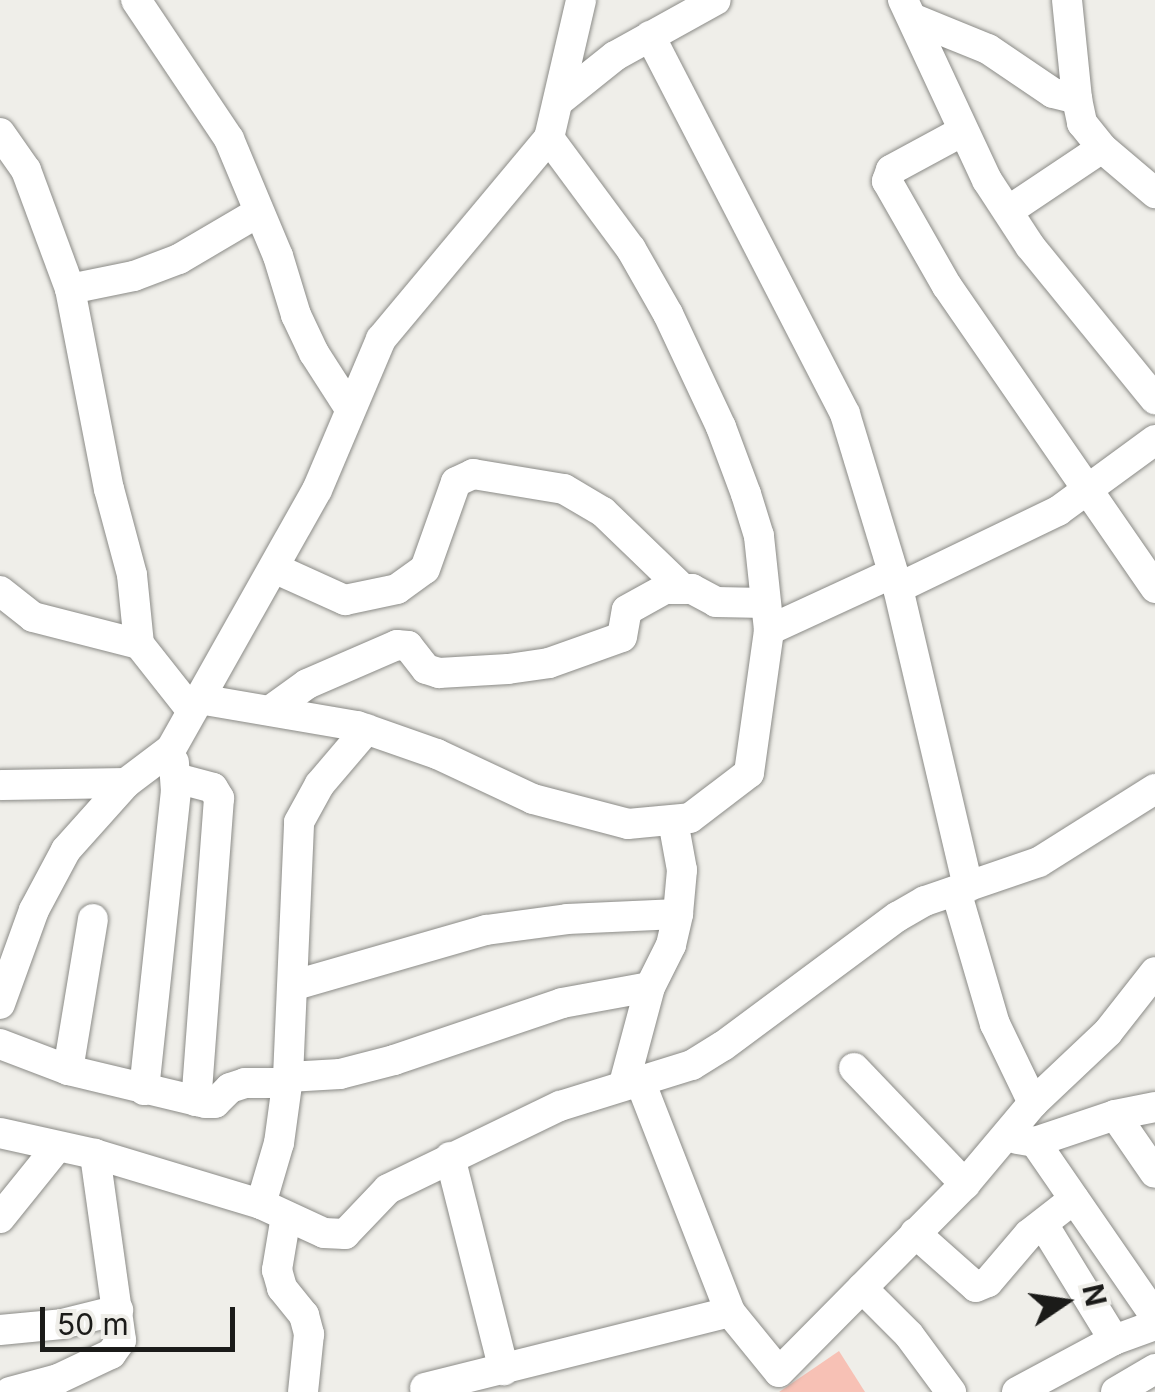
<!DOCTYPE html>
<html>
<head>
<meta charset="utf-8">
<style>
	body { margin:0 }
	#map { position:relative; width:1155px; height:1392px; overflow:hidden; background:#efeee9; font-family:Inter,sans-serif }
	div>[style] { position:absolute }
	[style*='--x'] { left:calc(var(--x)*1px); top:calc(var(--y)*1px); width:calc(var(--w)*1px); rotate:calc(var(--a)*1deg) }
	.green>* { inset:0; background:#f7c1b5 }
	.roads { filter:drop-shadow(0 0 2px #8b8b87) drop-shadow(0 0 2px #8b8b87) }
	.minor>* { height:30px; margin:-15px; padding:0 15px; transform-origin:15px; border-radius:15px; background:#fff }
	span { translate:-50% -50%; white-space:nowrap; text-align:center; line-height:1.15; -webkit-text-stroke:10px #efeee9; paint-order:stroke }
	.north { position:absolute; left:1015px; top:1252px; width:100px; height:100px; -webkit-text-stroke:8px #efeee9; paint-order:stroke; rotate:77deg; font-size:28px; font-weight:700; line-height:40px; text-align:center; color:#1b1b19 }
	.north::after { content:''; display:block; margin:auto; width:35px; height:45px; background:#1b1b19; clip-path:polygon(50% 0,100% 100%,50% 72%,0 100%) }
	.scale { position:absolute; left:40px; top:1307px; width:195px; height:45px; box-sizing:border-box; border:5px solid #1b1b19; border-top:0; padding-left:12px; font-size:30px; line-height:35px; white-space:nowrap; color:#1b1b19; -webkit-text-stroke:8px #efeee9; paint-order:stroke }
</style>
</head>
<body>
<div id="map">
	<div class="green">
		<div style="clip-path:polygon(839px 1351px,865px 1392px,779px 1392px)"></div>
	</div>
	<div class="roads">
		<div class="minor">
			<div style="--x:136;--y:0;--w:167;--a:56.2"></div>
			<div style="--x:229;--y:139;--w:127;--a:67.3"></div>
			<div style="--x:278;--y:256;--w:62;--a:73"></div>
			<div style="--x:296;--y:315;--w:42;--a:64.7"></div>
			<div style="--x:314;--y:353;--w:67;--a:57.3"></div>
			<div style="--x:903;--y:0;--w:199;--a:65"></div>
			<div style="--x:987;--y:180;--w:79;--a:56.9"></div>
			<div style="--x:1030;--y:246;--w:198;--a:50.8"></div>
			<div style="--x:1067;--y:0;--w:100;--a:84.2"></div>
			<div style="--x:914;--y:19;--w:80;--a:22.1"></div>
			<div style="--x:988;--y:49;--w:78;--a:34.1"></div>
			<div style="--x:1053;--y:93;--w:25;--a:14"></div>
			<div style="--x:1077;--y:99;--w:25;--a:78"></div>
			<div style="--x:1082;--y:123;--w:32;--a:51"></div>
			<div style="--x:1102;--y:148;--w:70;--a:40.3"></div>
			<div style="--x:650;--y:36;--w:425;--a:62.7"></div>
			<div style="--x:845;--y:414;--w:182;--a:73.1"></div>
			<div style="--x:898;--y:588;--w:307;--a:76.8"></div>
			<div style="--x:560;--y:100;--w:70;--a:-38.7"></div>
			<div style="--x:615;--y:56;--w:115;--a:-29"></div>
			<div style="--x:963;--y:131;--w:82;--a:151.6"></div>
			<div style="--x:891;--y:170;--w:12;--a:110"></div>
			<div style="--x:887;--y:181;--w:121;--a:60.3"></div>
			<div style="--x:947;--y:286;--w:367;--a:55.4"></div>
			<div style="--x:0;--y:133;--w:45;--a:54.9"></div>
			<div style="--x:26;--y:170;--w:127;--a:69.7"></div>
			<div style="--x:70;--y:289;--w:204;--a:79"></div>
			<div style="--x:109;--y:489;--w:89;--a:75"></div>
			<div style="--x:132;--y:575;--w:69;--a:84.2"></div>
			<div style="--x:1008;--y:211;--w:113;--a:-33.8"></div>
			<div style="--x:70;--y:289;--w:65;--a:-11.5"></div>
			<div style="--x:134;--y:276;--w:48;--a:-20.7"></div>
			<div style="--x:179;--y:259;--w:91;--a:-30.5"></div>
			<div style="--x:274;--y:568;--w:78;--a:24.3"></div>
			<div style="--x:345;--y:600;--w:53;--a:-11.9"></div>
			<div style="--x:397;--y:589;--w:34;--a:-36"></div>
			<div style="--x:425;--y:569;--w:92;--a:-70.4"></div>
			<div style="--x:456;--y:482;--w:19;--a:-25"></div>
			<div style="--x:473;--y:474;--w:92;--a:9.4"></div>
			<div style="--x:564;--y:489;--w:45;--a:30.5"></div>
			<div style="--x:603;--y:512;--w:107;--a:43.9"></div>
			<div style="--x:898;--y:588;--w:178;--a:-25.7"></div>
			<div style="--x:1058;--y:511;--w:120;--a:-36.2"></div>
			<div style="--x:0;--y:591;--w:42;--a:38.2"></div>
			<div style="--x:33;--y:617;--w:109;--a:14.3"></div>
			<div style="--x:139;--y:644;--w:85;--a:51.7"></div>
			<div style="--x:769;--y:630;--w:136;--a:-24.7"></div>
			<div style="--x:199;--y:699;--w:160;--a:9.7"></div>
			<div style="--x:357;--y:726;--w:85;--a:19.3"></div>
			<div style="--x:437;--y:754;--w:106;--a:25.1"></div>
			<div style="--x:533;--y:799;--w:98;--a:14.7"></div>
			<div style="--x:628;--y:824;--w:62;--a:-5.5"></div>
			<div style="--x:690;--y:818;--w:74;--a:-37.3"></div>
			<div style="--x:749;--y:773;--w:144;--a:-82"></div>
			<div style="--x:769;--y:630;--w:95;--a:-96.1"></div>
			<div style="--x:759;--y:536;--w:44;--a:-107.2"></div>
			<div style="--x:746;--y:494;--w:72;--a:-110.5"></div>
			<div style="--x:721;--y:427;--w:125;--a:-115.1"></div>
			<div style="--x:668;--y:314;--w:75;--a:-119.6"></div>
			<div style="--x:631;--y:249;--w:138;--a:-126.5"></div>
			<div style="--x:271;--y:710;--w:44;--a:-35.8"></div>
			<div style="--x:307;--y:684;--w:98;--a:-23.4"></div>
			<div style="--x:397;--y:645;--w:11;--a:5"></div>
			<div style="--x:408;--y:646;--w:29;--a:52"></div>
			<div style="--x:426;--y:669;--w:14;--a:17"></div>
			<div style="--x:439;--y:673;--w:69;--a:-3.3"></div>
			<div style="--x:508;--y:669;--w:41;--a:-8.3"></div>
			<div style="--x:549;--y:663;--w:77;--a:-19.6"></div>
			<div style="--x:622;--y:637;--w:27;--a:-80"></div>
			<div style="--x:627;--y:610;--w:43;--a:-28.9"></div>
			<div style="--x:665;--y:589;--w:27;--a:0"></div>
			<div style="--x:692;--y:589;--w:27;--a:28"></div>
			<div style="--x:716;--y:602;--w:49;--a:1.2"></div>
			<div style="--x:176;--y:778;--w:38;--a:15"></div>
			<div style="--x:213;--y:788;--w:12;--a:59"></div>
			<div style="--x:219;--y:798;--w:304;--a:94.3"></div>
			<div style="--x:0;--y:785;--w:126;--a:-0.9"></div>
			<div style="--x:956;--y:891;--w:139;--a:73.7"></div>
			<div style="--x:995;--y:1024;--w:88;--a:64.3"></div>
			<div style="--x:295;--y:985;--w:199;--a:-16.1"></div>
			<div style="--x:486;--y:930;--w:82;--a:-7.7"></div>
			<div style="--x:567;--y:919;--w:111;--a:-2.6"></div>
			<div style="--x:0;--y:1004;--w:100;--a:-70.1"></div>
			<div style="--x:34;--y:910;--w:68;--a:-61.9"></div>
			<div style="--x:66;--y:850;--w:90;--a:-48.2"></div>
			<div style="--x:126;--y:783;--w:56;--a:-37.1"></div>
			<div style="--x:171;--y:749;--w:297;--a:-60.6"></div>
			<div style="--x:317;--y:490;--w:164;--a:-67"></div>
			<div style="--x:381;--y:339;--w:262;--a:-50.1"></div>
			<div style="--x:549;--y:138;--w:142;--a:-76.9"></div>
			<div style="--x:0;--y:1044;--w:73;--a:20.9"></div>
			<div style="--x:68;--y:1070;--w:141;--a:13.5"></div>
			<div style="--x:205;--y:1103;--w:10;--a:0"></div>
			<div style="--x:215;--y:1103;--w:21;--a:-45"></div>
			<div style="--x:230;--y:1088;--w:16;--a:-18"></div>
			<div style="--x:245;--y:1083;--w:42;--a:0"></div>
			<div style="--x:854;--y:1068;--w:161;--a:46.3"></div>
			<div style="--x:68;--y:1070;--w:153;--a:-80.6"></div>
			<div style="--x:288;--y:1077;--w:52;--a:-3.3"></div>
			<div style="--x:340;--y:1074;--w:56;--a:-14.5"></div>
			<div style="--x:394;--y:1060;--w:177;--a:-18.7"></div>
			<div style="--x:562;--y:1003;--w:89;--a:-10.3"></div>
			<div style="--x:640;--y:1081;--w:248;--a:68.7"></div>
			<div style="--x:730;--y:1312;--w:77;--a:50.8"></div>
			<div style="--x:779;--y:1372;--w:264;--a:-45.3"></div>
			<div style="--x:965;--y:1184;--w:106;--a:-50"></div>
			<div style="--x:1033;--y:1103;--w:103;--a:-43.4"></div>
			<div style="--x:1108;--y:1032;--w:76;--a:-51.9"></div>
			<div style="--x:624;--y:1084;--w:100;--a:-75"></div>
			<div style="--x:650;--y:987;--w:47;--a:-63.4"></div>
			<div style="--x:671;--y:945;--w:32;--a:-77"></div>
			<div style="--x:678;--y:914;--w:44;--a:-84.8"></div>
			<div style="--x:682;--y:870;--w:50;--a:-100.4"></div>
			<div style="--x:144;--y:1090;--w:300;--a:-83.9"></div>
			<div style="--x:176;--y:792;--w:30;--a:-94"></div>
			<div style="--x:1115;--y:1115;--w:70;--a:55.4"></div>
			<div style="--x:0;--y:1133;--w:97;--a:12.5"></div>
			<div style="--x:95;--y:1154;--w:173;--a:16.8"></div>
			<div style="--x:261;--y:1204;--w:69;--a:24.7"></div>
			<div style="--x:324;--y:1233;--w:21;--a:3"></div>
			<div style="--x:345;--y:1234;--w:62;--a:-46.3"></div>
			<div style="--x:388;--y:1189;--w:191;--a:-25.8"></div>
			<div style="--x:560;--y:1106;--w:138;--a:-17.3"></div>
			<div style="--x:692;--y:1065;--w:36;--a:-32"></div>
			<div style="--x:723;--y:1046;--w:217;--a:-36.6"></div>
			<div style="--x:897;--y:917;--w:32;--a:-30"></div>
			<div style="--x:925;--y:901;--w:120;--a:-18.9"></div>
			<div style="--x:1039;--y:862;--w:137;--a:-32.2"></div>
			<div style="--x:1017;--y:1139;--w:18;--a:9"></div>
			<div style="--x:1035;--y:1142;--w:84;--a:-18.6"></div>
			<div style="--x:1115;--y:1115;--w:41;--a:-11.3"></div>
			<div style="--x:1035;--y:1142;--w:211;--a:55.4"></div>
			<div style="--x:450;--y:1157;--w:220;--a:75.8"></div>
			<div style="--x:261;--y:1204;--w:64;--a:-73.6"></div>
			<div style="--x:279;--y:1143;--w:67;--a:-82.2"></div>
			<div style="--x:288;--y:1077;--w:255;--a:-87.5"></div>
			<div style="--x:299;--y:822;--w:43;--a:-61.1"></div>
			<div style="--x:320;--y:784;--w:72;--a:-49.5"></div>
			<div style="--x:286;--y:1216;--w:55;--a:99.5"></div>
			<div style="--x:277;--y:1270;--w:19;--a:74"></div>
			<div style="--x:282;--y:1288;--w:35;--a:51"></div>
			<div style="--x:304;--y:1315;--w:20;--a:75"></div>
			<div style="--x:309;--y:1334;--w:58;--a:95.9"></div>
			<div style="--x:0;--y:1218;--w:92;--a:-51.1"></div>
			<div style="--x:1043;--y:1224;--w:136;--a:58.5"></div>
			<div style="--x:915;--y:1233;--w:81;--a:41.5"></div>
			<div style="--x:976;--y:1287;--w:13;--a:-23"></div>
			<div style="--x:988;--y:1282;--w:63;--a:-49.5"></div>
			<div style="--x:1029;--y:1234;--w:57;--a:-37.9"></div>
			<div style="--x:862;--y:1288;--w:66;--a:45"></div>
			<div style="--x:909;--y:1335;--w:71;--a:53.6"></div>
			<div style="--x:0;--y:1330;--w:62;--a:-5.5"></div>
			<div style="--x:62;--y:1324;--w:58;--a:-14"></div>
			<div style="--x:425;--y:1388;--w:314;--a:-14"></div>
			<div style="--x:10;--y:1392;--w:50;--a:-15.2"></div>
			<div style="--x:58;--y:1379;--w:59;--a:-25.3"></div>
			<div style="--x:111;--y:1354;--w:17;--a:-54"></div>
			<div style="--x:121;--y:1340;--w:188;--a:-98"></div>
			<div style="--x:1017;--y:1392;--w:110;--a:-28.2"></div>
			<div style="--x:1114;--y:1340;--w:44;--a:-20.1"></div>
			<div style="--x:1116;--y:1392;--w:45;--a:-30.5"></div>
		</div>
	</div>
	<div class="north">N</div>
	<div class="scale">50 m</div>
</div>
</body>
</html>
